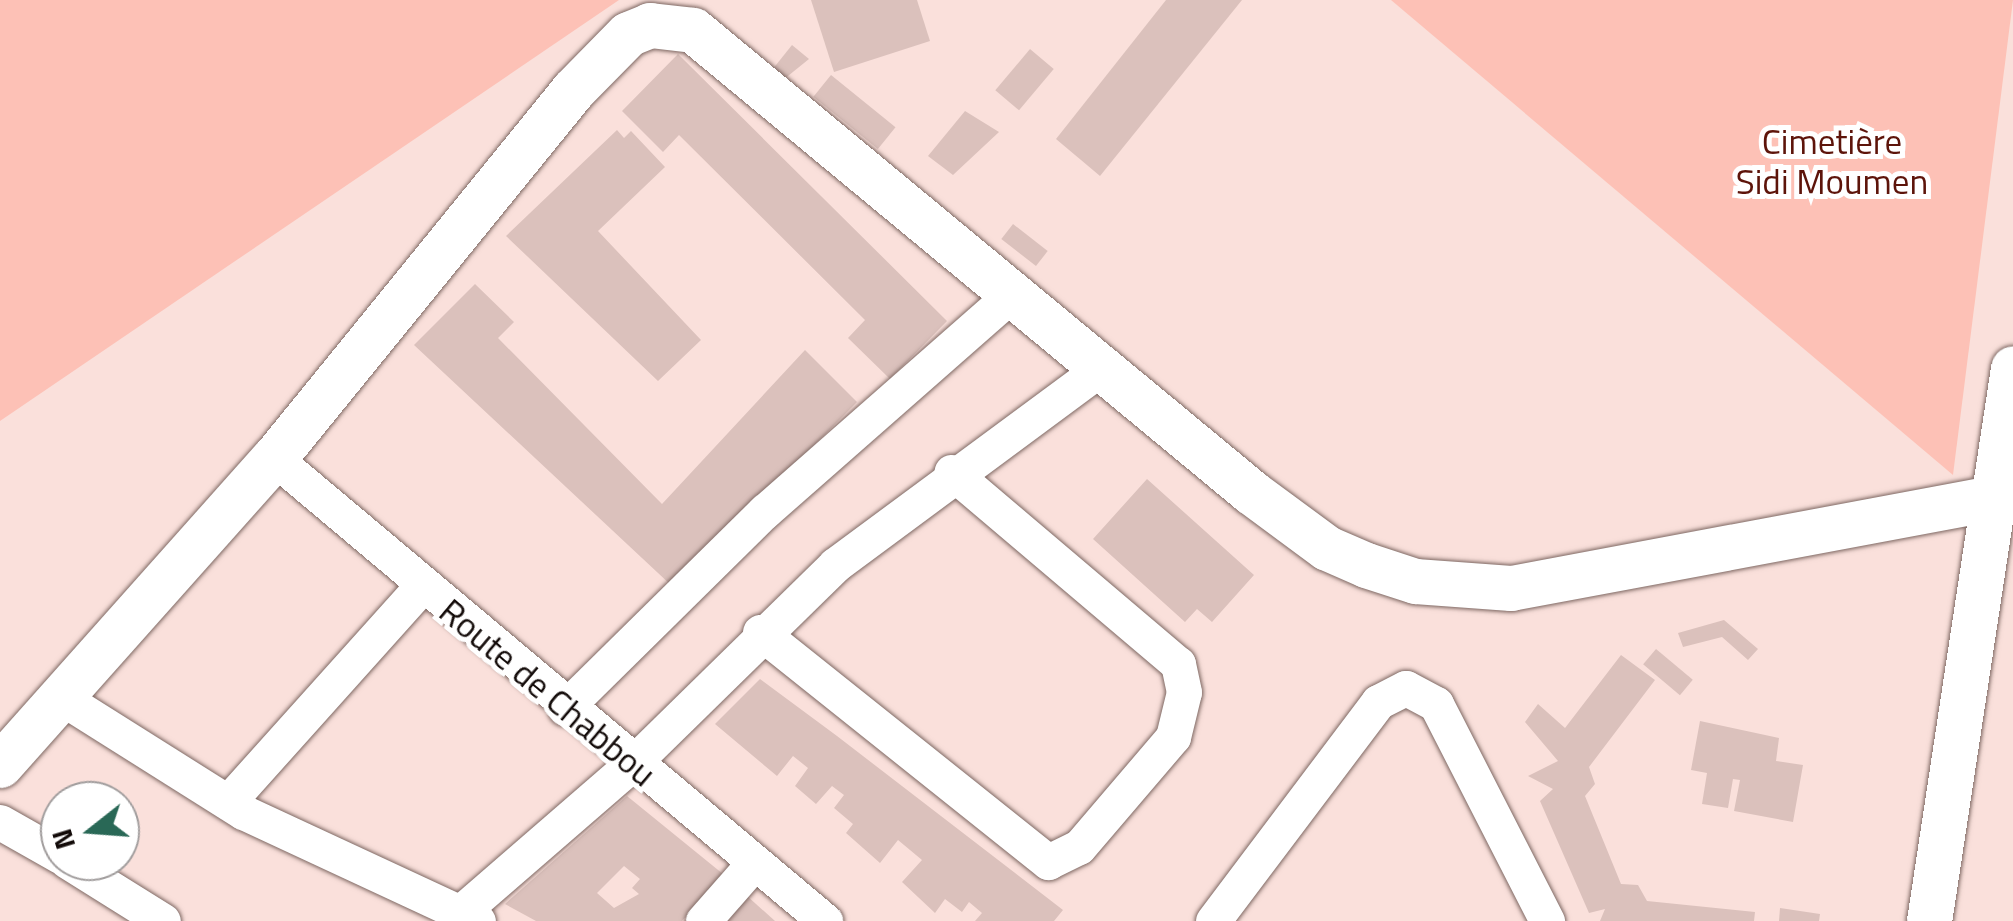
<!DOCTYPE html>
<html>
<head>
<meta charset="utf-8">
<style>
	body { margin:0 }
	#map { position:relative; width:2013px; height:921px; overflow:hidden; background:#fae0db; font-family:"Titillium Web",sans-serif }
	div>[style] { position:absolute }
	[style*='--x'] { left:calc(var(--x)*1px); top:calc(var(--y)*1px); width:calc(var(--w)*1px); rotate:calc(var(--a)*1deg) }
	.green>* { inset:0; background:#fdc1b6 }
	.building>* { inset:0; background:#dbc1bc; transform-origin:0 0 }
	.roads { filter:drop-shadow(0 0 2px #7e6863) drop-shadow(0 0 2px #7e6863) }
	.minor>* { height:35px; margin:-17.5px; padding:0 17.5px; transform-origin:17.5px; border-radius:17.5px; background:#fff }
	.tertiary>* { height:45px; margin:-22.5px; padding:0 22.5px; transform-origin:22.5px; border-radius:22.5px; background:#fff }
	span { translate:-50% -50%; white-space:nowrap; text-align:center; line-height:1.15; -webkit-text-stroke:10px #fff; paint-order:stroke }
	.park-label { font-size:35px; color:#5d140a }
	.street-label { font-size:35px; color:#130b09 }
	.north { position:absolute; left:40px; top:781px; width:100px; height:100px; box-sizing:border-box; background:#fff; border:2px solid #a19d9d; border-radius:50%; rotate:253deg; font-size:28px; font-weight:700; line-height:40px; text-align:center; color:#130b09 }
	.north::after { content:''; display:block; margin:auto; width:35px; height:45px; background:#296856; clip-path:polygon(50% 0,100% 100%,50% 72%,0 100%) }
</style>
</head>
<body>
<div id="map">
	<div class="green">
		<div style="clip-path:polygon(0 0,619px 0,0 421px)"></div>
		<div style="clip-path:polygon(1391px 0,2013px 0,1953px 475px)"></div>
	</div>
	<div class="building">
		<div style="clip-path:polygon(811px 0,917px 0,930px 41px,834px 72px)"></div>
		<div style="clip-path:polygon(1166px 0,1242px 0,1100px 176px,1056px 139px)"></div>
		<div style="clip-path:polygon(792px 45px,809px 59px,783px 80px,772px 70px)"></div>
		<div style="left:1030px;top:49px;width:31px;height:54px;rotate:40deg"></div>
		<div style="clip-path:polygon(678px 54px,947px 321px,890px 379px,848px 338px,865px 320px,679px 135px,663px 152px,622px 111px)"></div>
		<div style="left:831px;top:75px;width:83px;height:28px;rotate:39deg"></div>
		<div style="clip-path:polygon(965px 111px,999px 132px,953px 175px,928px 156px)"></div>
		<div style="clip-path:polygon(617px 130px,624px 138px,631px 131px,665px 167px,598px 231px,701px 340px,658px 381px,506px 236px)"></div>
		<div style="left:1013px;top:224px;width:44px;height:19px;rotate:38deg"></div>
		<div style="clip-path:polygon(475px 284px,514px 322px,498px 338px,662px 504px,805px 350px,857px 402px,673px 587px,414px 345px)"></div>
		<div style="clip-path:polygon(1147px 479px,1254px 575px,1212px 622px,1197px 609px,1185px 622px,1093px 539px)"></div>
		<div style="clip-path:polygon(1724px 620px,1758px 649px,1748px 660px,1722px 637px,1683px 647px,1678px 633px)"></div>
		<div style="left:1656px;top:649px;width:48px;height:20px;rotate:40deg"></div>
		<div style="clip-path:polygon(1621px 655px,1655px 680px,1589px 767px,1595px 784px,1585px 796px,1621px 884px,1638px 885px,1647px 901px,1755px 912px,1754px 921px,1600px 921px,1605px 909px,1589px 913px,1540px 801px,1553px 789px,1528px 776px,1558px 761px,1525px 722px,1538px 704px,1565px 728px)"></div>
		<div style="clip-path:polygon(760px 679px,837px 736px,1063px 910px,1054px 921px,975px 921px,982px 913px,969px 902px,962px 912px,945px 899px,935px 913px,902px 882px,922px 860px,898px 840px,880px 863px,846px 833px,853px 824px,834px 808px,844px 795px,832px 786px,816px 804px,795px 786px,808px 768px,793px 756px,777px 776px,715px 724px)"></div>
		<div style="clip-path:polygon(1700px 721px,1779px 738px,1776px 761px,1803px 765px,1793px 822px,1734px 811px,1740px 780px,1733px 779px,1728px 808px,1702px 804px,1707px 773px,1691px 770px)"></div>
		<div style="clip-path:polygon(evenodd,627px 796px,723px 874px,682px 921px,536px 921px,505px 904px,627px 796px,624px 866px,640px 879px,632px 888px,639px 894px,614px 908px,597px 893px,624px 866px)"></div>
		<div style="clip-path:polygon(746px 895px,775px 921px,724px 921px)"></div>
		<div style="clip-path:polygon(1780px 908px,1820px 914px,1819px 921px,1779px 921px)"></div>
	</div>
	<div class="roads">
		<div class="minor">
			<div style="--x:274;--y:458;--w:720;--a:40.04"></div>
			<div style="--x:760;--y:632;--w:369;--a:38.6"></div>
			<div style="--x:1048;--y:862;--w:34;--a:-26"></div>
			<div style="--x:1079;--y:847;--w:145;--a:-49.5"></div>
			<div style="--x:1173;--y:737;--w:46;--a:-76.3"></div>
			<div style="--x:1184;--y:692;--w:29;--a:-102"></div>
			<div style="--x:1178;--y:664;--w:297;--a:-139.7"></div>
			<div style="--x:62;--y:698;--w:214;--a:32.2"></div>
			<div style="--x:243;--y:812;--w:259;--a:24.9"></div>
			<div style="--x:565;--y:708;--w:281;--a:-44.6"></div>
			<div style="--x:765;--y:511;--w:333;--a:-41.3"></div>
			<div style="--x:228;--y:802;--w:289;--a:-48.1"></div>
			<div style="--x:0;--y:822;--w:69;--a:29.5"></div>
			<div style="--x:67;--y:861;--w:113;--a:32"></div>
			<div style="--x:461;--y:912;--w:228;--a:-40.9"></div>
			<div style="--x:633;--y:763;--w:283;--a:-44.4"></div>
			<div style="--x:835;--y:565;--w:333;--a:-36.5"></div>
			<div style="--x:703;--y:921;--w:77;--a:-48.7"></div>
			<div style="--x:1213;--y:921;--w:274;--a:-53"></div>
			<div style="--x:1378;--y:702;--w:31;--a:-27"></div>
			<div style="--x:1406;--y:688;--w:34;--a:28"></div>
			<div style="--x:1436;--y:704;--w:244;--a:62.9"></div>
		</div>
		<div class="tertiary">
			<div style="--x:0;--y:765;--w:411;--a:-48.3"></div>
			<div style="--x:274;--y:458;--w:474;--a:-50.9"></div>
			<div style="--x:573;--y:90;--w:78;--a:-45.5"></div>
			<div style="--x:628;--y:34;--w:24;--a:-22"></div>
			<div style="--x:650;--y:25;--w:43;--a:6.6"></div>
			<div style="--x:693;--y:30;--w:724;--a:39.62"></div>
			<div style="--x:1251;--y:492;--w:94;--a:36.4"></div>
			<div style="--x:1327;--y:548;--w:43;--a:23.6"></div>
			<div style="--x:1366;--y:565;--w:52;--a:18.1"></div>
			<div style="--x:1415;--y:581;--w:96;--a:4.2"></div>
			<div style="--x:1511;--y:588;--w:490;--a:-10.6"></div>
			<div style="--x:1929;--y:921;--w:559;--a:-81.36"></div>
		</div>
	</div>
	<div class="park-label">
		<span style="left:1832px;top:161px">Cimetière<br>Sidi Moumen</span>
	</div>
	<div class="street-label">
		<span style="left:548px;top:692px;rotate:40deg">Route de Chabbou</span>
	</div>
	<div class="north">N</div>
</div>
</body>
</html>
